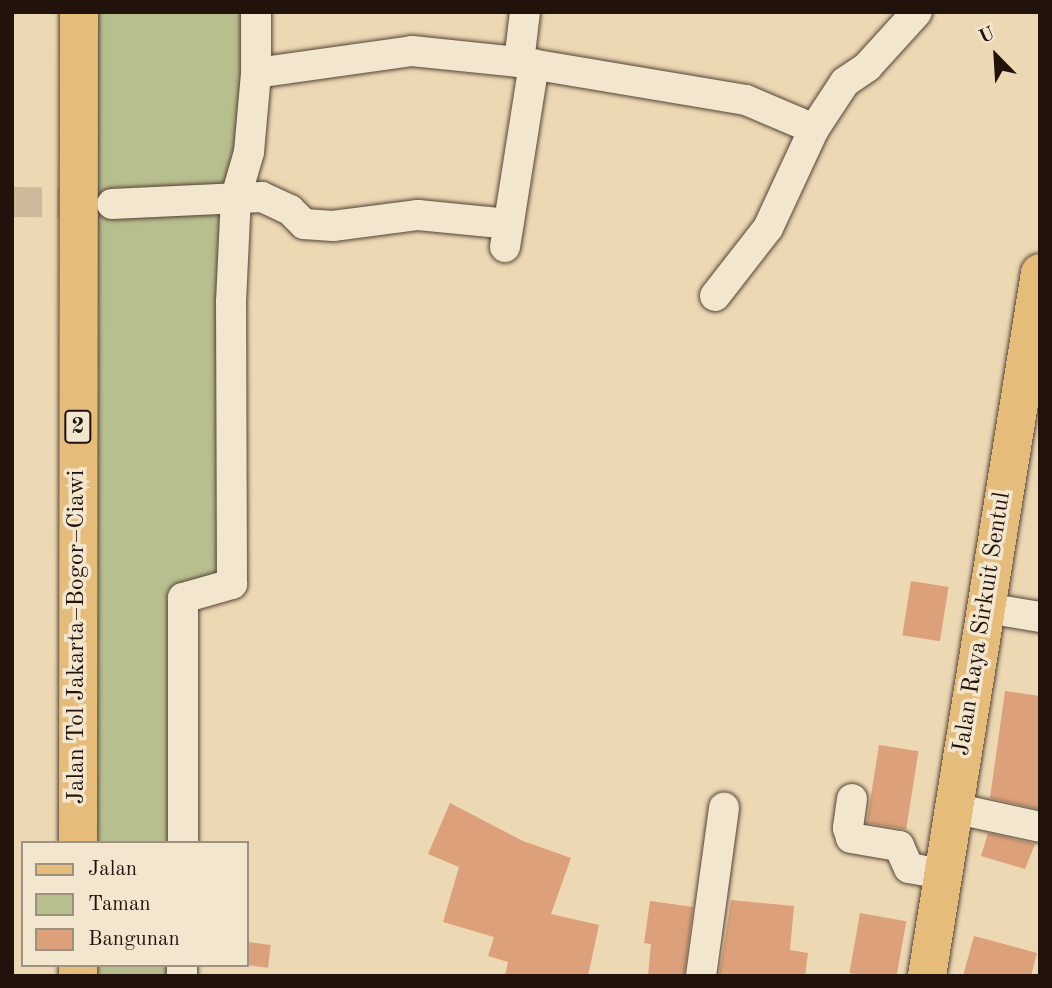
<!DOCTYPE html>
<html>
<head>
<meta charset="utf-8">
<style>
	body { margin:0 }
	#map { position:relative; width:1052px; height:988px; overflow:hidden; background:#edd8b4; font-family:"Old Standard TT",serif }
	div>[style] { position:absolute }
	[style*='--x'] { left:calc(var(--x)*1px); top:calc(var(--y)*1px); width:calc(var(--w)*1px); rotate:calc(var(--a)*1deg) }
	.green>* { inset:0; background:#b8bf8e; transform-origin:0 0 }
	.building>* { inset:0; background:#dca07a; transform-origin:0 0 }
	.minor-tunnel>* { height:30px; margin-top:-15px; transform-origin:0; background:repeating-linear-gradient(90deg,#ceba9b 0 30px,transparent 0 45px) }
	.roads { filter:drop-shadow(0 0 2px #544436) drop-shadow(0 0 2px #544436) }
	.minor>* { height:30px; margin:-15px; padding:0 15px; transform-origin:15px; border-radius:15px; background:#f3e6ce }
	.primary>* { height:38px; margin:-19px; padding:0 19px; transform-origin:19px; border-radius:19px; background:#e6bc7a }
	.motorway>* { height:38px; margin:-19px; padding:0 19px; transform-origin:19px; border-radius:19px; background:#e6bc7a }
	span { translate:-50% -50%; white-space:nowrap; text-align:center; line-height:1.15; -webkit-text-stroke:7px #f3e6ce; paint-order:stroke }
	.shield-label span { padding:2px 5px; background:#f3e6ce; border:2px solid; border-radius:5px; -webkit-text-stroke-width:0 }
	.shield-label { font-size:23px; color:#21120c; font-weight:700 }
	.street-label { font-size:24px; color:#21120c }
	.frame { position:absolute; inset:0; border:14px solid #21120c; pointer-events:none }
	.legend { position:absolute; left:21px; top:841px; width:228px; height:126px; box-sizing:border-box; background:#f3e6ce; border:2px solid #9f9180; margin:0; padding:9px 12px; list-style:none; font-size:21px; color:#21120c }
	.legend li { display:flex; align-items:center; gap:14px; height:35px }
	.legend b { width:35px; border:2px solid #9f9180 }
	.north { position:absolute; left:961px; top:21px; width:70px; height:70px; -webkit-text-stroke:5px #f3e6ce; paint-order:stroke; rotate:336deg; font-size:19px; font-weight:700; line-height:28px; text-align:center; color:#21120c }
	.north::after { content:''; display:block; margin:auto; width:24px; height:32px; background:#21120c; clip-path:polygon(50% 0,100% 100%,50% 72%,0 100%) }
</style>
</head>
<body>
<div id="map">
	<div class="green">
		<div style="clip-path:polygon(79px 12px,257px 12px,232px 584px,183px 599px,183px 843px,78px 843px)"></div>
		<div style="left:79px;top:965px;width:104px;height:11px"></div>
	</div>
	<div class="building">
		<div style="left:911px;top:581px;width:38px;height:55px;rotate:9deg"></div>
		<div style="clip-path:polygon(1005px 691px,1040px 696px,1038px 809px,990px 798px)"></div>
		<div style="left:879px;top:745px;width:40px;height:79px;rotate:9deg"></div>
		<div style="clip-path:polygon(450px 803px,523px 841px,571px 858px,551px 914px,599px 925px,588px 976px,505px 976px,508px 962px,488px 956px,494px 937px,443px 922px,459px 867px,428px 854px)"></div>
		<div style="clip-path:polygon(988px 833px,1035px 844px,1025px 869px,981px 856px)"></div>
		<div style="clip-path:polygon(731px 900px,794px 906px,790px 950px,808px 953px,805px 976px,719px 976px)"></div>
		<div style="clip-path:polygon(650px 901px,693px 907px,684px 976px,648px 976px,651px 944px,644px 943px)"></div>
		<div style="left:860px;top:913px;width:47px;height:61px;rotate:10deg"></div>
		<div style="clip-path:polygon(974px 936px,1037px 953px,1031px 976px,963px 976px)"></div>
		<div style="left:247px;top:942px;width:24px;height:23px;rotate:7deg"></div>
	</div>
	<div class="minor-tunnel">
		<div style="--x:12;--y:202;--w:87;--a:0.7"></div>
	</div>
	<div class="roads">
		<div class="minor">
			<div style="--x:519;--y:62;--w:230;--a:9.5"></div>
			<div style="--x:746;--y:100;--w:74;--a:23.1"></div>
			<div style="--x:256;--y:73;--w:158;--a:-8"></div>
			<div style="--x:412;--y:51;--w:108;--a:5.9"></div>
			<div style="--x:519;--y:62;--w:50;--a:-83.2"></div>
			<div style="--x:112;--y:204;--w:150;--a:-2.7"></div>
			<div style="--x:262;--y:197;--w:31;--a:25"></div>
			<div style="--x:290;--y:210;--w:20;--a:45"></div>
			<div style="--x:304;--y:224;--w:29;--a:4"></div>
			<div style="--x:333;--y:226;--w:86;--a:-7.4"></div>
			<div style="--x:418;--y:215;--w:91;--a:5.6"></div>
			<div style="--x:505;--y:247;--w:185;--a:-81"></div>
			<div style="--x:715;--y:296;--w:86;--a:-52.1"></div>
			<div style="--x:768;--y:228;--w:109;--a:-65.1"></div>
			<div style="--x:814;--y:129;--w:56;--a:-56.6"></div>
			<div style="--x:845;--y:82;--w:27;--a:-34"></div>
			<div style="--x:867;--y:67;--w:74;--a:-47.7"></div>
			<div style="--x:986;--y:608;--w:55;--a:9.5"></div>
			<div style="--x:852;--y:799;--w:29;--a:98"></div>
			<div style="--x:848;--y:828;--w:10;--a:73"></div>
			<div style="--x:851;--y:838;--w:49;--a:9.5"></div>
			<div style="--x:899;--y:846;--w:24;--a:66"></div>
			<div style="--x:909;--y:868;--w:34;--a:10"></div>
			<div style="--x:953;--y:808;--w:89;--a:12.3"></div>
			<div style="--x:183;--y:843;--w:245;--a:-90"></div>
			<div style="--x:183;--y:598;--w:51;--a:-15.9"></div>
			<div style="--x:232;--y:584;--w:282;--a:-90.2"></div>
			<div style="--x:231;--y:302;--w:105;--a:-87.3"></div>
			<div style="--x:236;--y:197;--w:47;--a:-73.9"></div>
			<div style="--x:249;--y:152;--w:79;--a:-84.9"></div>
			<div style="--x:256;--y:73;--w:61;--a:-90"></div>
			<div style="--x:182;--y:976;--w:11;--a:-90"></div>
			<div style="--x:701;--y:976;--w:170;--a:-82.2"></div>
		</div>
		<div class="primary">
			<div style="--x:927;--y:976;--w:712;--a:-80.87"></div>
		</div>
		<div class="motorway">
			<div style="--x:78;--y:843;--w:831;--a:-89.93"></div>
			<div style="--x:78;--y:965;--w:11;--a:90"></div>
		</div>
	</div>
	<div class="shield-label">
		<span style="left:78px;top:427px">2</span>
	</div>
	<div class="street-label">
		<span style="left:983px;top:624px;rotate:-81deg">Jalan Raya Sirkuit Sentul</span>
		<span style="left:78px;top:637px;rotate:-90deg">Jalan Tol Jakarta–Bogor–Ciawi</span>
	</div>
	<div class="frame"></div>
	<ul class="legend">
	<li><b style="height:9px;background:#e6bc7a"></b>Jalan</li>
	<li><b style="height:19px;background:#b8bf8e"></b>Taman</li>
	<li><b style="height:19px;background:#dca07a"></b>Bangunan</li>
	</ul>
	<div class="north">U</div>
</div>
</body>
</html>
